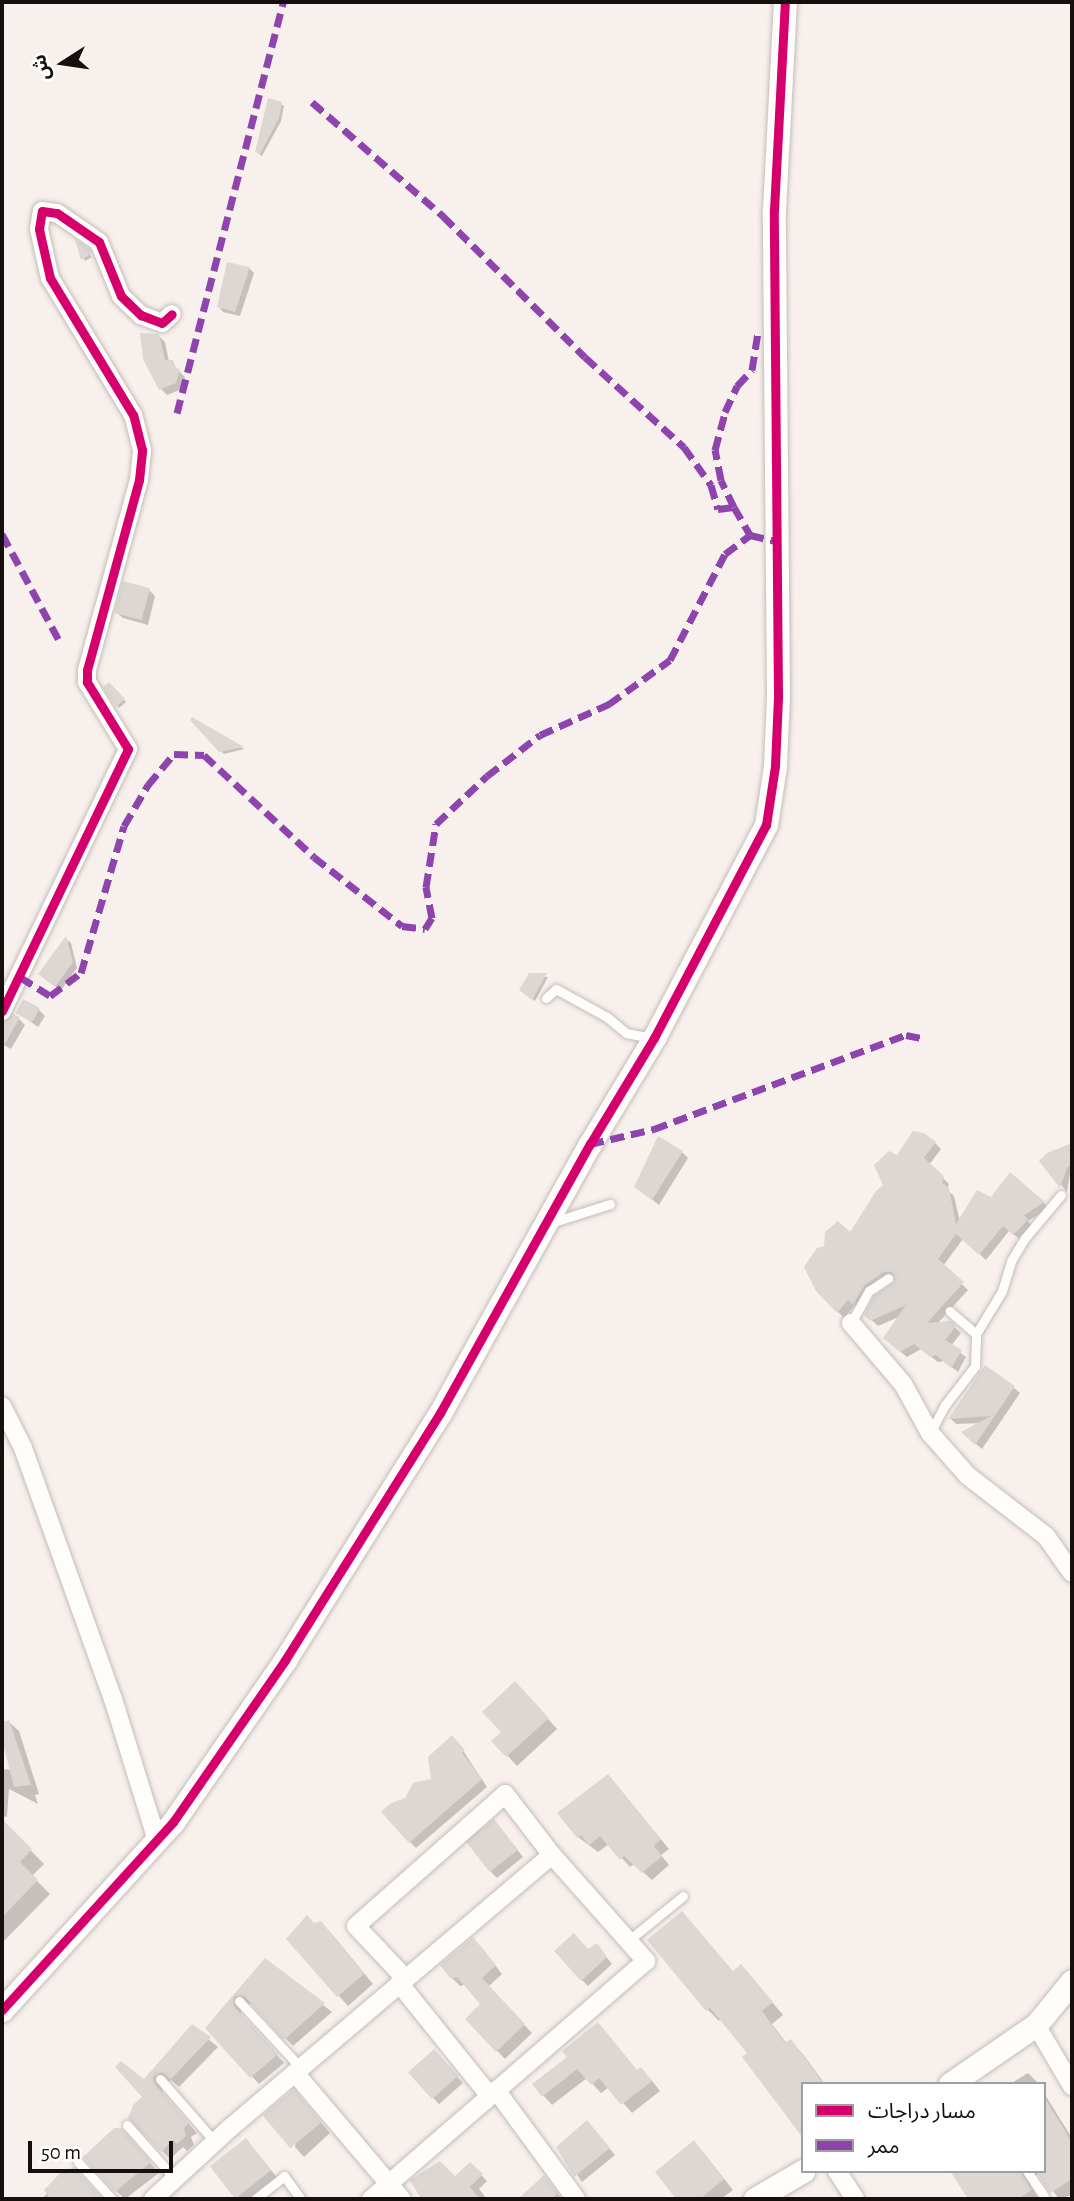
<!DOCTYPE html>
<html>
<head>
<meta charset="utf-8">
<style>
	body { margin:0 }
	#map { position:relative; width:1074px; height:2201px; overflow:hidden; background:#f8f0ec; font-family:"Alegreya Sans","Noto Sans Arabic",sans-serif }
	div>[style] { position:absolute }
	[style*='--x'] { left:calc(var(--x)*1px); top:calc(var(--y)*1px); width:calc(var(--w)*1px); rotate:calc(var(--a)*1deg) }
	.shadow>* { inset:0; background:#0003; transform-origin:0 0 }
	.building>* { inset:0; background:#ddd7d3; transform-origin:0 0 }
	.roads { filter:drop-shadow(0 0 2px #c3bdb9) drop-shadow(0 0 2px #c3bdb9) }
	.service>* { height:9px; margin:-4.5px; padding:0 4.5px; transform-origin:4.5px; border-radius:4.5px; background:#fefdfc }
	.minor>* { height:18px; margin:-9px; padding:0 9px; transform-origin:9px; border-radius:9px; background:#fefdfc }
	.tertiary>* { height:23px; margin:-11.5px; padding:0 11.5px; transform-origin:11.5px; border-radius:11.5px; background:#fefdfc }
	.quiet>* { height:7px; margin-top:-3.5px; transform-origin:0; background:repeating-linear-gradient(90deg,#8e44ad 0 14px,transparent 0 21px) }
	.cycleway>* { height:9px; margin:-4.5px; padding:0 4.5px; transform-origin:4.5px; border-radius:4.5px; background:#d6006c }
	span { translate:-50% -50%; white-space:nowrap; text-align:center; line-height:1.15; -webkit-text-stroke:5px #fff; paint-order:stroke }
	.frame { position:absolute; inset:0; border:4px solid #15100d; pointer-events:none }
	.legend { position:absolute; left:801px; top:2082px; width:245px; height:91px; box-sizing:border-box; background:#fff; border:2px solid #a19f9e; margin:0; padding:9px 12px; list-style:none; font-size:21px; color:#15100d }
	.legend li { display:flex; align-items:center; gap:14px; height:35px }
	.legend b { width:35px; border:2px solid #a19f9e }
	.north { position:absolute; left:28px; top:28px; width:70px; height:70px; -webkit-text-stroke:5px #fff; paint-order:stroke; rotate:258deg; font-size:19px; font-weight:700; line-height:28px; text-align:center; color:#15100d }
	.north::after { content:''; display:block; margin:auto; width:24px; height:32px; background:#15100d; clip-path:polygon(50% 0,100% 100%,50% 72%,0 100%) }
	.scale { position:absolute; left:28px; top:2141px; width:145px; height:32px; box-sizing:border-box; border:4px solid #15100d; border-top:0; padding-left:9px; font-size:21px; line-height:24px; white-space:nowrap; color:#15100d; -webkit-text-stroke:5px #fff; paint-order:stroke }
</style>
</head>
<body>
<div id="map">
	<div class="shadow">
		<div style="clip-path:polygon(281px 104px,284px 106px,281px 121px,262px 156px,259px 154px,257px 152px)"></div>
		<div style="clip-path:polygon(78px 244px,92px 257px,85px 261px)"></div>
		<div style="clip-path:polygon(249px 268px,254px 273px,240px 316px,223px 312px,219px 307px)"></div>
		<div style="clip-path:polygon(159px 336px,165px 342px,169px 362px,185px 377px,182px 389px,167px 395px,161px 389px)"></div>
		<div style="clip-path:polygon(149px 590px,155px 596px,148px 625px,123px 618px,116px 612px)"></div>
		<div style="clip-path:polygon(109px 684px,126px 702px,119px 708px,106px 687px)"></div>
		<div style="clip-path:polygon(192px 720px,244px 749px,224px 754px)"></div>
		<div style="clip-path:polygon(66px 939px,71px 943px,77px 968px,61px 990px,45px 979px)"></div>
		<div style="clip-path:polygon(530px 975px,548px 977px,535px 1001px,524px 992px)"></div>
		<div style="clip-path:polygon(39px 1010px,45px 1016px,38px 1027px,17px 1012px)"></div>
		<div style="clip-path:polygon(19px 1019px,25px 1025px,11px 1049px,2px 1044px,2px 1023px)"></div>
		<div style="clip-path:polygon(935px 1143px,941px 1149px,929px 1165px,949px 1184px,947px 1190px,954px 1196px,960px 1222px,992px 1199px,1044px 1203px,1049px 1208px,1028px 1221px,1033px 1227px,1020px 1239px,1009px 1231px,986px 1260px,963px 1239px,943px 1266px,968px 1290px,937px 1324px,950px 1323px,961px 1333px,951px 1346px,966px 1357px,958px 1372px,944px 1361px,938px 1362px,921px 1349px,907px 1357px,891px 1344px,901px 1316px,878px 1326px,866px 1315px,896px 1282px,895px 1278px,891px 1277px,871px 1291px,860px 1309px,855px 1305px,844px 1318px,817px 1290px,851px 1235px,885px 1186px,897px 1157px)"></div>
		<div style="clip-path:polygon(682px 1152px,688px 1158px,659px 1205px,636px 1187px)"></div>
		<div style="clip-path:polygon(1057px 1152px,1072px 1162px,1067px 1192px,1042px 1161px)"></div>
		<div style="clip-path:polygon(1013px 1387px,1020px 1393px,982px 1449px,969px 1438px,983px 1423px,956px 1424px,950px 1418px)"></div>
		<div style="clip-path:polygon(525px 1693px,557px 1729px,517px 1766px,494px 1741px,503px 1733px)"></div>
		<div style="clip-path:polygon(9px 1722px,19px 1731px,39px 1794px,35px 1795px,38px 1804px,9px 1789px,7px 1817px,2px 1816px,2px 1769px,12px 1770px,2px 1724px)"></div>
		<div style="clip-path:polygon(458px 1743px,487px 1787px,416px 1848px,410px 1842px,433px 1781px)"></div>
		<div style="clip-path:polygon(616px 1785px,669px 1849px,661px 1855px,669px 1865px,652px 1880px,634px 1864px,630px 1867px,609px 1844px,598px 1852px,578px 1837px)"></div>
		<div style="clip-path:polygon(2px 1821px,44px 1864px,32px 1876px,50px 1894px,2px 1943px)"></div>
		<div style="clip-path:polygon(500px 1828px,523px 1857px,497px 1878px,491px 1872px)"></div>
		<div style="clip-path:polygon(682px 1913px,734px 1973px,752px 1978px,783px 2015px,772px 2024px,787px 2044px,791px 2042px,802px 2053px,825px 2084px,803px 2084px,750px 2053px,721px 2019px,719px 2021px,707px 2009px)"></div>
		<div style="clip-path:polygon(314px 1925px,331px 1933px,373px 1984px,348px 2006px,288px 1939px)"></div>
		<div style="clip-path:polygon(597px 1945px,612px 1964px,588px 1986px,582px 1980px,588px 1951px)"></div>
		<div style="clip-path:polygon(481px 1947px,502px 1974px,488px 1987px,532px 2033px,505px 2059px,467px 2019px,482px 2004px,466px 1984px,460px 1986px,452px 1978px)"></div>
		<div style="clip-path:polygon(266px 1960px,332px 2012px,293px 2046px,253px 2004px,241px 2004px,241px 2016px,284px 2063px,259px 2084px,207px 2028px)"></div>
		<div style="clip-path:polygon(192px 2026px,218px 2047px,179px 2087px,171px 2080px,161px 2086px,163px 2094px,197px 2133px,191px 2137px,194px 2145px,187px 2151px,183px 2147px,170px 2159px,130px 2118px,144px 2098px,144px 2082px)"></div>
		<div style="left:434px;top:2051px;width:43px;height:32px;rotate:48deg"></div>
		<div style="clip-path:polygon(569px 2057px,650px 2078px,660px 2091px,632px 2113px,609px 2087px,601px 2093px,587px 2078px,552px 2105px,543px 2095px)"></div>
		<div style="clip-path:polygon(1028px 2073px,1039px 2084px,1010px 2084px)"></div>
		<div style="clip-path:polygon(1044px 2093px,1072px 2138px,1072px 2195px,1059px 2199px,1039px 2173px,1029px 2183px,1039px 2199px,970px 2199px,952px 2171px,1044px 2171px)"></div>
		<div style="clip-path:polygon(303px 2101px,330px 2133px,304px 2157px,295px 2147px)"></div>
		<div style="clip-path:polygon(593px 2129px,615px 2155px,582px 2182px,558px 2147px)"></div>
		<div style="clip-path:polygon(130px 2140px,159px 2173px,125px 2199px,116px 2191px)"></div>
		<div style="clip-path:polygon(255px 2150px,279px 2180px,256px 2199px,240px 2199px,213px 2166px)"></div>
		<div style="clip-path:polygon(703px 2152px,733px 2190px,721px 2199px,679px 2199px,657px 2172px)"></div>
		<div style="clip-path:polygon(470px 2164px,487px 2181px,479px 2189px,487px 2199px,429px 2199px,413px 2180px,455px 2179px)"></div>
		<div style="clip-path:polygon(544px 2177px,562px 2199px,521px 2199px)"></div>
		<div style="clip-path:polygon(82px 2178px,101px 2199px,41px 2199px,48px 2193px)"></div>
	</div>
	<div class="building">
		<div style="clip-path:polygon(268px 98px,282px 102px,279px 118px,260px 154px,255px 152px)"></div>
		<div style="clip-path:polygon(75px 239px,90px 249px,91px 254px,81px 260px)"></div>
		<div style="clip-path:polygon(227px 262px,250px 267px,235px 312px,217px 307px)"></div>
		<div style="clip-path:polygon(140px 333px,159px 334px,165px 360px,173px 360px,176px 368px,180px 369px,176px 383px,159px 390px,143px 359px)"></div>
		<div style="left:123px;top:581px;width:28px;height:33px;rotate:15deg"></div>
		<div style="clip-path:polygon(109px 682px,125px 699px,116px 707px,103px 687px)"></div>
		<div style="clip-path:polygon(192px 717px,244px 747px,219px 752px,190px 720px)"></div>
		<div style="clip-path:polygon(66px 936px,73px 962px,55px 987px,38px 974px)"></div>
		<div style="clip-path:polygon(529px 973px,547px 973px,532px 1000px,519px 990px)"></div>
		<div style="left:23px;top:999px;width:19px;height:16px;rotate:28deg"></div>
		<div style="clip-path:polygon(13px 1014px,20px 1017px,2px 1049px,2px 1022px)"></div>
		<div style="clip-path:polygon(913px 1131px,924px 1133px,936px 1142px,924px 1158px,944px 1176px,942px 1183px,949px 1188px,956px 1224px,977px 1190px,991px 1197px,1010px 1172px,1045px 1202px,1024px 1215px,1028px 1220px,1013px 1235px,1003px 1226px,979px 1255px,956px 1234px,938px 1259px,964px 1282px,927px 1323px,951px 1321px,956px 1326px,945px 1340px,962px 1350px,951px 1368px,936px 1355px,930px 1357px,914px 1344px,900px 1352px,883px 1338px,906px 1305px,870px 1321px,864px 1315px,874px 1296px,894px 1282px,892px 1272px,884px 1272px,865px 1285px,853px 1305px,848px 1300px,837px 1313px,816px 1291px,804px 1267px,817px 1248px,824px 1246px,825px 1232px,838px 1221px,850px 1232px,876px 1191px,883px 1185px,874px 1165px,889px 1151px,897px 1155px)"></div>
		<div style="clip-path:polygon(658px 1136px,683px 1151px,652px 1200px,634px 1187px)"></div>
		<div style="clip-path:polygon(1072px 1143px,1072px 1165px,1067px 1168px,1060px 1188px,1039px 1161px,1047px 1153px)"></div>
		<div style="clip-path:polygon(985px 1365px,1015px 1386px,975px 1445px,961px 1432px,991px 1416px,948px 1419px)"></div>
		<div style="clip-path:polygon(515px 1681px,549px 1718px,506px 1757px,491px 1741px,501px 1732px,482px 1712px)"></div>
		<div style="clip-path:polygon(9px 1720px,31px 1785px,14px 1787px,2px 1739px,2px 1722px)"></div>
		<div style="clip-path:polygon(452px 1735px,465px 1750px,462px 1753px,482px 1779px,409px 1843px,381px 1812px,391px 1803px,405px 1798px,413px 1783px,431px 1779px,428px 1757px)"></div>
		<div style="clip-path:polygon(608px 1774px,661px 1839px,654px 1846px,662px 1856px,642px 1873px,624px 1856px,620px 1860px,600px 1836px,589px 1845px,581px 1835px,577px 1838px,557px 1813px)"></div>
		<div style="clip-path:polygon(2px 1819px,32px 1849px,20px 1862px,38px 1880px,2px 1917px)"></div>
		<div style="left:494px;top:1819px;width:39px;height:36px;rotate:52deg"></div>
		<div style="clip-path:polygon(682px 1911px,733px 1971px,741px 1964px,773px 2002px,762px 2011px,785px 2043px,791px 2039px,824px 2084px,803px 2084px,803px 2138px,742px 2057px,747px 2053px,710px 2008px,706px 2011px,647px 1940px)"></div>
		<div style="clip-path:polygon(307px 1915px,314px 1923px,321px 1921px,364px 1974px,337px 1997px,286px 1939px)"></div>
		<div style="clip-path:polygon(574px 1933px,588px 1949px,597px 1943px,607px 1957px,581px 1981px,554px 1951px)"></div>
		<div style="clip-path:polygon(473px 1937px,496px 1965px,482px 1978px,525px 2024px,496px 2052px,465px 2019px,480px 2004px,457px 1977px,451px 1979px,440px 1965px)"></div>
		<div style="clip-path:polygon(265px 1958px,325px 2003px,284px 2040px,244px 1996px,234px 1996px,234px 2006px,278px 2054px,250px 2078px,205px 2028px)"></div>
		<div style="clip-path:polygon(598px 2022px,637px 2070px,641px 2067px,652px 2081px,621px 2105px,599px 2078px,591px 2085px,577px 2069px,542px 2097px,532px 2084px,567px 2057px,562px 2051px)"></div>
		<div style="clip-path:polygon(192px 2024px,211px 2037px,170px 2080px,162px 2072px,153px 2077px,155px 2084px,189px 2123px,184px 2128px,186px 2136px,177px 2144px,173px 2140px,161px 2152px,128px 2118px,133px 2105px,142px 2097px,115px 2067px,121px 2061px,144px 2079px)"></div>
		<div style="left:434px;top:2049px;width:36px;height:35px;rotate:48deg"></div>
		<div style="left:294px;top:2089px;width:43px;height:41px;rotate:50deg"></div>
		<div style="clip-path:polygon(1044px 2097px,1072px 2142px,1072px 2179px,1050px 2193px,1036px 2171px,1044px 2171px)"></div>
		<div style="clip-path:polygon(587px 2120px,610px 2148px,574px 2177px,556px 2147px)"></div>
		<div style="clip-path:polygon(114px 2128px,121px 2128px,151px 2162px,115px 2192px,83px 2157px)"></div>
		<div style="left:246px;top:2138px;width:41px;height:46px;rotate:52deg"></div>
		<div style="clip-path:polygon(694px 2140px,724px 2179px,700px 2199px,676px 2199px,655px 2172px)"></div>
		<div style="clip-path:polygon(440px 2161px,455px 2176px,470px 2162px,483px 2174px,470px 2187px,480px 2199px,421px 2199px,410px 2180px)"></div>
		<div style="clip-path:polygon(73px 2167px,103px 2199px,50px 2199px,44px 2190px,64px 2169px,67px 2172px)"></div>
		<div style="clip-path:polygon(950px 2171px,1020px 2171px,1032px 2190px,1018px 2199px,968px 2199px)"></div>
		<div style="clip-path:polygon(544px 2175px,558px 2193px,551px 2199px,518px 2199px)"></div>
	</div>
	<div class="roads">
		<div class="service">
			<div style="--x:546;--y:998;--w:13;--a:-42"></div>
			<div style="--x:556;--y:989;--w:58;--a:28.8"></div>
			<div style="--x:607;--y:1017;--w:25;--a:40"></div>
			<div style="--x:626;--y:1033;--w:26;--a:11"></div>
			<div style="--x:550;--y:1223;--w:63;--a:-17.6"></div>
			<div style="--x:851;--y:1323;--w:37;--a:-61"></div>
			<div style="--x:869;--y:1291;--w:23;--a:-34"></div>
			<div style="--x:976;--y:1334;--w:50;--a:-58.8"></div>
			<div style="--x:1002;--y:1291;--w:31;--a:-73"></div>
			<div style="--x:1011;--y:1261;--w:27;--a:-59"></div>
			<div style="--x:1025;--y:1238;--w:56;--a:-50.1"></div>
			<div style="--x:930;--y:1433;--w:32;--a:-62"></div>
			<div style="--x:945;--y:1405;--w:49;--a:-52.4"></div>
			<div style="--x:975;--y:1366;--w:32;--a:-88"></div>
			<div style="--x:976;--y:1334;--w:35;--a:-139"></div>
			<div style="--x:628;--y:1941;--w:71;--a:-39.3"></div>
			<div style="--x:239;--y:2001;--w:91;--a:47.2"></div>
			<div style="--x:160;--y:2079;--w:84;--a:48.9"></div>
			<div style="--x:127;--y:2125;--w:72;--a:48.4"></div>
			<div style="--x:78;--y:2162;--w:50;--a:47.4"></div>
			<div style="--x:1027;--y:2171;--w:30;--a:56"></div>
			<div style="--x:255;--y:2199;--w:37;--a:-38"></div>
			<div style="--x:284;--y:2176;--w:29;--a:54"></div>
		</div>
		<div class="minor">
			<div style="--x:2;--y:1011;--w:291;--a:-64.3"></div>
			<div style="--x:128;--y:749;--w:79;--a:-121.5"></div>
			<div style="--x:87;--y:682;--w:12;--a:-90"></div>
			<div style="--x:87;--y:670;--w:197;--a:-74.7"></div>
			<div style="--x:139;--y:480;--w:30;--a:-84"></div>
			<div style="--x:142;--y:450;--w:36;--a:-104"></div>
			<div style="--x:133;--y:415;--w:160;--a:-121.2"></div>
			<div style="--x:50;--y:278;--w:50;--a:-102.7"></div>
			<div style="--x:39;--y:229;--w:18;--a:-81"></div>
			<div style="--x:42;--y:211;--w:15;--a:8"></div>
			<div style="--x:57;--y:213;--w:51;--a:34.6"></div>
			<div style="--x:99;--y:242;--w:58;--a:67.8"></div>
			<div style="--x:121;--y:296;--w:28;--a:44"></div>
			<div style="--x:141;--y:315;--w:22;--a:21"></div>
			<div style="--x:162;--y:323;--w:13;--a:-42"></div>
			<div style="--x:851;--y:1323;--w:80;--a:49.6"></div>
			<div style="--x:903;--y:1384;--w:56;--a:61.1"></div>
			<div style="--x:930;--y:1433;--w:57;--a:48.5"></div>
			<div style="--x:968;--y:1476;--w:98;--a:37.6"></div>
			<div style="--x:1046;--y:1536;--w:45;--a:54.9"></div>
			<div style="--x:2;--y:1406;--w:47;--a:63.4"></div>
			<div style="--x:23;--y:1448;--w:267;--a:70.3"></div>
			<div style="--x:113;--y:1699;--w:148;--a:72.7"></div>
			<div style="--x:405;--y:1978;--w:71;--a:-133.3"></div>
			<div style="--x:356;--y:1926;--w:199;--a:-41.5"></div>
			<div style="--x:505;--y:1794;--w:77;--a:52.4"></div>
			<div style="--x:399;--y:1983;--w:145;--a:51.2"></div>
			<div style="--x:1036;--y:2025;--w:71;--a:59.5"></div>
			<div style="--x:295;--y:2073;--w:165;--a:49.7"></div>
			<div style="--x:496;--y:2090;--w:135;--a:53.7"></div>
			<div style="--x:837;--y:2171;--w:33;--a:57"></div>
			<div style="--x:153;--y:2199;--w:105;--a:-42.7"></div>
			<div style="--x:230;--y:2128;--w:422;--a:-40.3"></div>
			<div style="--x:552;--y:1855;--w:142;--a:48.4"></div>
			<div style="--x:646;--y:1961;--w:364;--a:139.1"></div>
		</div>
		<div class="tertiary">
			<div style="--x:2;--y:2010;--w:254;--a:-47.7"></div>
			<div style="--x:173;--y:1822;--w:197;--a:-55.3"></div>
			<div style="--x:285;--y:1660;--w:292;--a:-57.9"></div>
			<div style="--x:440;--y:1413;--w:308;--a:-60.9"></div>
			<div style="--x:590;--y:1144;--w:124;--a:-58.9"></div>
			<div style="--x:654;--y:1038;--w:241;--a:-62.3"></div>
			<div style="--x:766;--y:825;--w:60;--a:-81.3"></div>
			<div style="--x:775;--y:766;--w:70;--a:-87.5"></div>
			<div style="--x:778;--y:696;--w:486;--a:-90.5"></div>
			<div style="--x:774;--y:210;--w:208;--a:-87"></div>
			<div style="--x:950;--y:2084;--w:104;--a:-34.5"></div>
			<div style="--x:1036;--y:2025;--w:57;--a:-50.7"></div>
			<div style="--x:755;--y:2199;--w:56;--a:-30.3"></div>
		</div>
	</div>
	<div class="quiet">
		<div style="--x:312;--y:102;--w:174;--a:41"></div>
		<div style="--x:443;--y:216;--w:200;--a:44.8"></div>
		<div style="--x:585;--y:357;--w:134;--a:42.3"></div>
		<div style="--x:684;--y:447;--w:47;--a:54.6"></div>
		<div style="--x:711;--y:485;--w:25;--a:74"></div>
		<div style="--x:718;--y:509;--w:16;--a:-7"></div>
		<div style="--x:734;--y:507;--w:32;--a:60"></div>
		<div style="--x:177;--y:413;--w:424;--a:-75.5"></div>
		<div style="--x:734;--y:507;--w:30;--a:-116"></div>
		<div style="--x:721;--y:480;--w:31;--a:-101"></div>
		<div style="--x:715;--y:450;--w:39;--a:-75"></div>
		<div style="--x:725;--y:412;--w:29;--a:-65"></div>
		<div style="--x:737;--y:386;--w:22;--a:-47"></div>
		<div style="--x:752;--y:370;--w:39;--a:-81"></div>
		<div style="--x:2;--y:534;--w:125;--a:61.8"></div>
		<div style="--x:20;--y:977;--w:36;--a:32"></div>
		<div style="--x:50;--y:996;--w:39;--a:-37"></div>
		<div style="--x:81;--y:973;--w:153;--a:-73.7"></div>
		<div style="--x:124;--y:826;--w:48;--a:-59.7"></div>
		<div style="--x:148;--y:785;--w:40;--a:-50"></div>
		<div style="--x:174;--y:754;--w:30;--a:2"></div>
		<div style="--x:204;--y:755;--w:150;--a:42.8"></div>
		<div style="--x:314;--y:857;--w:112;--a:38.1"></div>
		<div style="--x:402;--y:926;--w:23;--a:7"></div>
		<div style="--x:425;--y:929;--w:13;--a:-58"></div>
		<div style="--x:432;--y:918;--w:32;--a:-101"></div>
		<div style="--x:426;--y:887;--w:64;--a:-81"></div>
		<div style="--x:436;--y:824;--w:70;--a:-43.3"></div>
		<div style="--x:487;--y:776;--w:67;--a:-37.7"></div>
		<div style="--x:540;--y:735;--w:76;--a:-24.2"></div>
		<div style="--x:609;--y:704;--w:75;--a:-35.8"></div>
		<div style="--x:670;--y:660;--w:119;--a:-62.6"></div>
		<div style="--x:725;--y:554;--w:31;--a:-37"></div>
		<div style="--x:750;--y:535;--w:28;--a:13"></div>
		<div style="--x:590;--y:1144;--w:66;--a:-13.2"></div>
		<div style="--x:654;--y:1129;--w:269;--a:-20.5"></div>
		<div style="--x:906;--y:1035;--w:20;--a:11"></div>
	</div>
	<div class="cycleway">
		<div style="--x:2;--y:1011;--w:291;--a:-64.3"></div>
		<div style="--x:128;--y:749;--w:79;--a:-121.5"></div>
		<div style="--x:87;--y:682;--w:12;--a:-90"></div>
		<div style="--x:87;--y:670;--w:197;--a:-74.7"></div>
		<div style="--x:139;--y:480;--w:30;--a:-84"></div>
		<div style="--x:142;--y:450;--w:36;--a:-104"></div>
		<div style="--x:133;--y:415;--w:160;--a:-121.2"></div>
		<div style="--x:50;--y:278;--w:50;--a:-102.7"></div>
		<div style="--x:39;--y:229;--w:18;--a:-81"></div>
		<div style="--x:42;--y:211;--w:15;--a:8"></div>
		<div style="--x:57;--y:213;--w:51;--a:34.6"></div>
		<div style="--x:99;--y:242;--w:58;--a:67.8"></div>
		<div style="--x:121;--y:296;--w:28;--a:44"></div>
		<div style="--x:141;--y:315;--w:22;--a:21"></div>
		<div style="--x:162;--y:323;--w:13;--a:-42"></div>
		<div style="--x:2;--y:2010;--w:254;--a:-47.7"></div>
		<div style="--x:173;--y:1822;--w:197;--a:-55.3"></div>
		<div style="--x:285;--y:1660;--w:292;--a:-57.9"></div>
		<div style="--x:440;--y:1413;--w:308;--a:-60.9"></div>
		<div style="--x:590;--y:1144;--w:124;--a:-58.9"></div>
		<div style="--x:654;--y:1038;--w:241;--a:-62.3"></div>
		<div style="--x:766;--y:825;--w:60;--a:-81.3"></div>
		<div style="--x:775;--y:766;--w:70;--a:-87.5"></div>
		<div style="--x:778;--y:696;--w:486;--a:-90.5"></div>
		<div style="--x:774;--y:210;--w:208;--a:-87"></div>
	</div>
	<div class="frame"></div>
	<ul class="legend">
	<li><b style="height:9px;background:#d6006c"></b>مسار دراجات</li>
	<li><b style="height:9px;background:#8e44ad"></b>ممر</li>
	</ul>
	<div class="north">ش</div>
	<div class="scale">50 m</div>
</div>
</body>
</html>
